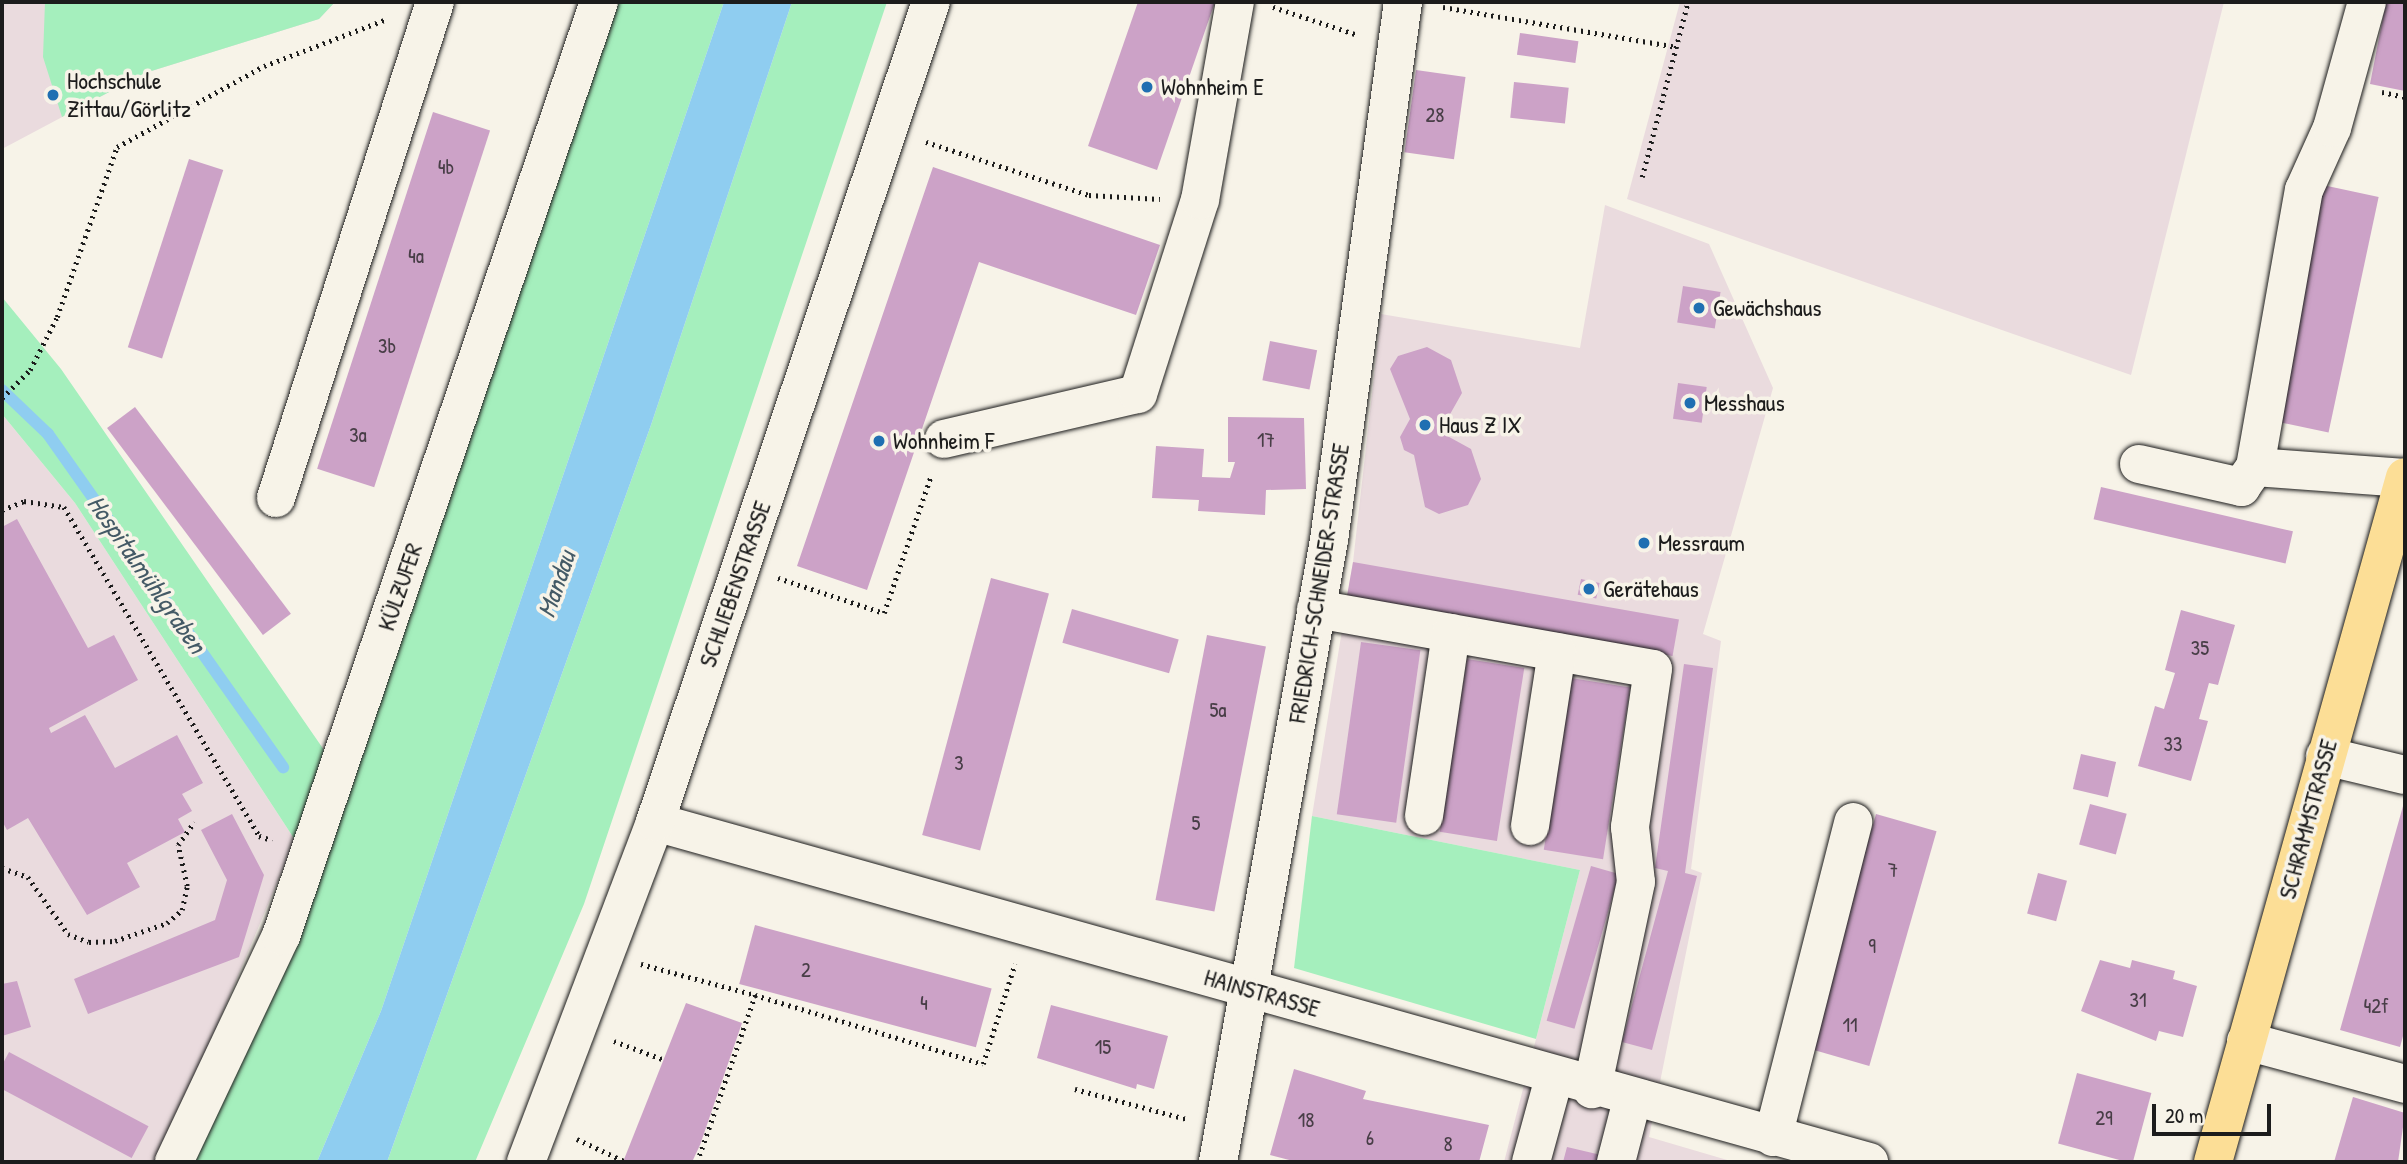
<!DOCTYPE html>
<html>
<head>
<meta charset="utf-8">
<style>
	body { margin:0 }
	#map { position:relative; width:2407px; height:1164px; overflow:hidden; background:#f7f3e8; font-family:"Patrick Hand",sans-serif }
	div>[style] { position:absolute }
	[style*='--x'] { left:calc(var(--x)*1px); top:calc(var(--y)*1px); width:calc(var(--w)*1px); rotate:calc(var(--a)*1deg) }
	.built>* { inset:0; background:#eadbde }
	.green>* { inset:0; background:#a5efbd }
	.water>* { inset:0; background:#8fcdf0 }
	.stream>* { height:12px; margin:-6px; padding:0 6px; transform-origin:6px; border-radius:6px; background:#8fcdf0 }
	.building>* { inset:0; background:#cca2c7; transform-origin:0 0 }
	.path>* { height:4.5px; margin-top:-2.25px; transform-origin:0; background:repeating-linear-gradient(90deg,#1c1c1c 0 2px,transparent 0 7px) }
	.roads { filter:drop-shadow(0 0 2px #1c1c1c) drop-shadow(0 0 2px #1c1c1c) }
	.minor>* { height:38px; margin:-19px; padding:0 19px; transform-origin:19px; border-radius:19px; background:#f7f3e8 }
	.major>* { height:38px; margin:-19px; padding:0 19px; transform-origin:19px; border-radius:19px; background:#fcde96 }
	.dots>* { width:19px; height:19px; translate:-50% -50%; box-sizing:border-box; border:4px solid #f7f3e8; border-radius:50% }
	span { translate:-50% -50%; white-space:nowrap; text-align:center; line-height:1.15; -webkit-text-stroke:7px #f7f3e8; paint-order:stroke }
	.number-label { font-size:21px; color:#483e47 }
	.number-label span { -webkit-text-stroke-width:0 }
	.poi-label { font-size:24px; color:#1c1c1c }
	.left { translate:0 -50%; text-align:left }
	.street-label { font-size:24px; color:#1c1c1c }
	.water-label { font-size:26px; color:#445a66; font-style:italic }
	.frame { position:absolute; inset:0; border:4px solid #1c1c1c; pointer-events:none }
	.scale { position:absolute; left:2152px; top:1104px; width:119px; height:32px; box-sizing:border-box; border:4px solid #1c1c1c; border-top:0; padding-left:9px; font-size:21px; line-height:24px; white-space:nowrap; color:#1c1c1c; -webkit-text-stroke:5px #f7f3e8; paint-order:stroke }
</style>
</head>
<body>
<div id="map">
	<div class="built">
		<div style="clip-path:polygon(2px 2px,335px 2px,319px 19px,145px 73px,2px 149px)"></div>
		<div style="clip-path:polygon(1680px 2px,2224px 2px,2131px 375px,1627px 199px)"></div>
		<div style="clip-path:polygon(1605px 205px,1709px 244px,1773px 388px,1703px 634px,1721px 641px,1691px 869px,1702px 873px,1649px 1137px,1734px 1162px,1504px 1162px,1580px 870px,1312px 816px,1353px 562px,1381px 314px,1580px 348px)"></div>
		<div style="clip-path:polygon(2px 414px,75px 503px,295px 840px,160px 1162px,2px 1162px)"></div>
	</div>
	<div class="green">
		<div style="clip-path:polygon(45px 2px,335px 2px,319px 19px,145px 73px,62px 117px,43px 57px)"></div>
		<div style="clip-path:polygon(619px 2px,724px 2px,381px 1011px,317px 1162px,189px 1162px,297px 943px)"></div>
		<div style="clip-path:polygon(792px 2px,887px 2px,584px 904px,475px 1162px,387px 1162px,651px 425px)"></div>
		<div style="clip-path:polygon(2px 297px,61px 369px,324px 750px,295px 840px,75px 503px,2px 414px)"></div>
		<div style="clip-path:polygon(1312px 816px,1580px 870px,1536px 1039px,1294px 968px)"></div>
	</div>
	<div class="water">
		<div style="clip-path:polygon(724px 2px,792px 2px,651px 425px,387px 1162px,317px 1162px,381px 1011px)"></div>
	</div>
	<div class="stream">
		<div style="--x:2;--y:390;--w:64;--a:43.7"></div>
		<div style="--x:48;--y:434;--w:408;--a:54.8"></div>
	</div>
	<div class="building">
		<div style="clip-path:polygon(1138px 2px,1215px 2px,1157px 170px,1088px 146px)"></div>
		<div style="clip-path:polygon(2386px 2px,2405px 2px,2405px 91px,2370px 84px)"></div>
		<div style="left:1520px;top:33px;width:59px;height:22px;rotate:8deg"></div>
		<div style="left:1416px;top:70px;width:50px;height:83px;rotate:8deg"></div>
		<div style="left:1514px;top:82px;width:55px;height:36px;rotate:6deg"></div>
		<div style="left:433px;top:112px;width:60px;height:375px;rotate:18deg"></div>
		<div style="left:189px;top:159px;width:36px;height:198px;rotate:18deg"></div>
		<div style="clip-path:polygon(933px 167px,1160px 245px,1136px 315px,979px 262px,867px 590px,797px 566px)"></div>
		<div style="left:2318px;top:184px;width:62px;height:241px;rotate:12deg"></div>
		<div style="left:1683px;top:286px;width:38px;height:37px;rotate:9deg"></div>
		<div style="left:1270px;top:341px;width:48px;height:40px;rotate:11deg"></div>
		<div style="clip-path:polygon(1427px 347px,1451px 360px,1462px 393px,1440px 432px,1471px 449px,1481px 479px,1468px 505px,1439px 514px,1425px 507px,1414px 455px,1404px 450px,1400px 437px,1410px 419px,1390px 369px,1398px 356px)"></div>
		<div style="left:1678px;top:383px;width:29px;height:36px;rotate:8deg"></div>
		<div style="left:135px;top:407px;width:259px;height:35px;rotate:53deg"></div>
		<div style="clip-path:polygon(1228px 417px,1304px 418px,1306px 489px,1266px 490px,1265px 515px,1198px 511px,1199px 500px,1152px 498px,1156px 446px,1204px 449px,1202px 477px,1230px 478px,1235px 462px,1228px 462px)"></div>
		<div style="left:2101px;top:487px;width:197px;height:33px;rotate:13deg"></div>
		<div style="clip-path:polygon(17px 519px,88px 648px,114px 635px,138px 680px,49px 728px,51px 733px,85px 715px,115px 768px,177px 735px,203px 783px,182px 794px,192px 811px,178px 819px,185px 832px,127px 863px,140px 887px,87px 915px,28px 818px,7px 830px,2px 821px,2px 527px)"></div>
		<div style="left:1639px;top:535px;width:12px;height:13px;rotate:14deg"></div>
		<div style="left:1353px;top:562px;width:331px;height:37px;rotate:10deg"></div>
		<div style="left:991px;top:578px;width:60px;height:266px;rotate:15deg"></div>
		<div style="left:1581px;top:579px;width:19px;height:16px;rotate:12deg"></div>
		<div style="left:1072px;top:609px;width:111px;height:35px;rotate:16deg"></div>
		<div style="clip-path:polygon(2181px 610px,2235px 625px,2218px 685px,2209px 683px,2199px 719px,2208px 721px,2191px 781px,2138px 766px,2155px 706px,2164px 709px,2175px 673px,2165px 670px)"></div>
		<div style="left:1207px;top:635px;width:60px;height:270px;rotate:11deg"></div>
		<div style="left:1361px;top:642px;width:60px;height:174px;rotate:8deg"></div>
		<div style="left:1467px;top:659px;width:58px;height:175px;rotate:9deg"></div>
		<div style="clip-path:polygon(1684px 664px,1713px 668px,1685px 873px,1697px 876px,1652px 1050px,1622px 1042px,1668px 871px,1655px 868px)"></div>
		<div style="left:1571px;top:678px;width:60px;height:174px;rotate:9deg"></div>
		<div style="left:2081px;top:754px;width:36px;height:36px;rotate:13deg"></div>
		<div style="clip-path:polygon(2405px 799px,2405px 1029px,2400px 1047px,2340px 1030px)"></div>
		<div style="left:2090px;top:804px;width:38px;height:42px;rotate:15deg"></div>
		<div style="clip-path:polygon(232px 814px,264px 875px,239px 957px,88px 1014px,74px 979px,215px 920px,227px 880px,201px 830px)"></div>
		<div style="left:1876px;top:814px;width:63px;height:244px;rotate:16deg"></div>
		<div style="left:1591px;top:866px;width:29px;height:161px;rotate:16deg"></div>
		<div style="left:2038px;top:873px;width:30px;height:42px;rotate:15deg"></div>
		<div style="left:755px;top:925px;width:245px;height:61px;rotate:15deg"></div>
		<div style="clip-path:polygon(2100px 960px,2130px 968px,2132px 960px,2175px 971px,2173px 979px,2197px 986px,2183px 1037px,2159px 1031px,2156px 1041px,2081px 1011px)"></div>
		<div style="clip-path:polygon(17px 981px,31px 1027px,2px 1036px,2px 984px)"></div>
		<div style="clip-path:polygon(686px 1003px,742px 1023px,700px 1145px,692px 1162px,623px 1162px)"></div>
		<div style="clip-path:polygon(1051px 1005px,1168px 1036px,1154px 1089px,1137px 1084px,1136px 1089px,1037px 1058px)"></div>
		<div style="left:9px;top:1052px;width:158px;height:36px;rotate:28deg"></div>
		<div style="clip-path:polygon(1294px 1069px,1366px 1091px,1363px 1099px,1489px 1125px,1479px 1162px,1297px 1162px,1270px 1155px)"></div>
		<div style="left:2077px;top:1073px;width:77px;height:73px;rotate:15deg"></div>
		<div style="clip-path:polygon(2353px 1097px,2405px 1113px,2398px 1162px,2334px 1162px)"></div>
		<div style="clip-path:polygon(1567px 1147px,1601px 1155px,1599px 1162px,1563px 1162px)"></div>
	</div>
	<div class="path">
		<div style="--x:1273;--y:7;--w:89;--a:18.2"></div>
		<div style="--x:1443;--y:7;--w:236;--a:9.7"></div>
		<div style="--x:2382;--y:92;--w:24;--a:12"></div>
		<div style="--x:926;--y:142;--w:171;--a:18"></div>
		<div style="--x:1089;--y:195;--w:71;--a:3.2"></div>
		<div style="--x:1642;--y:177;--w:181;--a:-75.3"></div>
		<div style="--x:2;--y:398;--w:40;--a:-45"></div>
		<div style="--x:30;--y:370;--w:59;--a:-63"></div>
		<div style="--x:57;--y:317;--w:180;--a:-70.6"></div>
		<div style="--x:117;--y:147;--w:168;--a:-28.9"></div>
		<div style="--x:264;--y:66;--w:132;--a:-20.9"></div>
		<div style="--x:2;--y:510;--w:24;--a:-22"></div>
		<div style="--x:24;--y:501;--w:40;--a:8.5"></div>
		<div style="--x:64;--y:507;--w:382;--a:59.3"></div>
		<div style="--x:259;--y:836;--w:14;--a:17"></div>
		<div style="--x:778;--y:578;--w:112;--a:18.3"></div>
		<div style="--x:884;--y:613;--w:145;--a:-71.1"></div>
		<div style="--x:2;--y:868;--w:28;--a:19"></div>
		<div style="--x:28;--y:877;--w:70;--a:54.9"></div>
		<div style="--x:68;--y:934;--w:22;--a:21"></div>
		<div style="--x:89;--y:942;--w:26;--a:-2"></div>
		<div style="--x:115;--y:941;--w:55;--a:-19.1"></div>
		<div style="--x:167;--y:923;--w:20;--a:-41"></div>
		<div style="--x:182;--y:910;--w:25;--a:-78"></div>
		<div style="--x:187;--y:886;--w:42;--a:-102.4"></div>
		<div style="--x:178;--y:845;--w:28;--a:-55"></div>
		<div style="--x:641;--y:964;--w:118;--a:15.2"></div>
		<div style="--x:614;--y:1041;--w:54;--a:20.4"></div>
		<div style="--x:1075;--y:1089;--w:115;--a:15.1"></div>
		<div style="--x:577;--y:1139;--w:52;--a:25.1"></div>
		<div style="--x:697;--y:1162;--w:177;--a:-70.8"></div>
		<div style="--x:755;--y:995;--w:238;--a:16.8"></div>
		<div style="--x:983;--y:1064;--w:105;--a:-72.3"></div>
	</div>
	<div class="roads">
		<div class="minor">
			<div style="--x:944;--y:439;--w:199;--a:-13.1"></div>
			<div style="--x:1138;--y:394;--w:204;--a:-72.3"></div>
			<div style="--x:1200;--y:200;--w:201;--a:-80"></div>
			<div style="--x:2139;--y:464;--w:105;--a:12.7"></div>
			<div style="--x:2241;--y:487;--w:24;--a:-55"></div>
			<div style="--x:2255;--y:467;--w:150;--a:4.2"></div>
			<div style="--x:2255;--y:467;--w:281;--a:-80"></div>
			<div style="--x:2304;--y:190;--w:68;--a:-65.7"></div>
			<div style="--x:2332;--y:128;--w:131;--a:-74.5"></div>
			<div style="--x:276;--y:498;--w:521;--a:-72.23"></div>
			<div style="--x:1316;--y:609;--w:342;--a:10.1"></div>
			<div style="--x:1653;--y:669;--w:160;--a:98.3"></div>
			<div style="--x:1630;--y:827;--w:55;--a:83.8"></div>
			<div style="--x:1636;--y:882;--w:212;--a:102"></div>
			<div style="--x:2325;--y:756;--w:82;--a:13.4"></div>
			<div style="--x:1424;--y:816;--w:185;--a:-81.6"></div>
			<div style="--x:655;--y:822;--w:1261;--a:15.65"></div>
			<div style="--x:1530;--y:826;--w:176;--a:-81.2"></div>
			<div style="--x:2246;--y:1041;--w:165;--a:15.1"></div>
			<div style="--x:1773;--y:1137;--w:325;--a:-75.7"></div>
			<div style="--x:174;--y:1162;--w:250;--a:-64.7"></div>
			<div style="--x:281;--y:936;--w:987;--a:-71.2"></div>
			<div style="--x:526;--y:1162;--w:364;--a:-69.2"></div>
			<div style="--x:655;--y:822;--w:865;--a:-71.4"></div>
			<div style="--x:1218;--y:1162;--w:632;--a:-79.88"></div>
			<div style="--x:1329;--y:540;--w:543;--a:-82.17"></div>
			<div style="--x:1531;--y:1162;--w:87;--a:-74.7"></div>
			<div style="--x:1616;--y:1162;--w:64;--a:-75.5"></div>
		</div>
		<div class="major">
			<div style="--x:2213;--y:1162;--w:711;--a:-74.34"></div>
		</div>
	</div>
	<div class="dots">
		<div style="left:1147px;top:87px;background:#1f6fb2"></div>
		<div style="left:53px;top:95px;background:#1f6fb2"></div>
		<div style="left:1699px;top:308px;background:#1f6fb2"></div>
		<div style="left:1690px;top:403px;background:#1f6fb2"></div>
		<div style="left:1425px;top:425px;background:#1f6fb2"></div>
		<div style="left:879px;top:441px;background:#1f6fb2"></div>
		<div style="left:1644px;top:543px;background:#1f6fb2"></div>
		<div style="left:1589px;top:589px;background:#1f6fb2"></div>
	</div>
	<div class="number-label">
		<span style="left:1435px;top:115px">28</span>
		<span style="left:446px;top:167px">4b</span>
		<span style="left:416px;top:256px">4a</span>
		<span style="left:387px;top:346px">3b</span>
		<span style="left:358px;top:435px">3a</span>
		<span style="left:1266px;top:440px">17</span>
		<span style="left:2200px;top:648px">35</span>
		<span style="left:1218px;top:710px">5a</span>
		<span style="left:2173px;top:744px">33</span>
		<span style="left:959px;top:763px">3</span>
		<span style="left:1196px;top:823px">5</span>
		<span style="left:1893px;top:870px">7</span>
		<span style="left:1872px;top:946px">9</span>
		<span style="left:806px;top:970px">2</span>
		<span style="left:2138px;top:1000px">31</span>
		<span style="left:924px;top:1003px">4</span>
		<span style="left:2376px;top:1006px">42f</span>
		<span style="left:1850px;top:1025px">11</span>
		<span style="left:1103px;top:1047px">15</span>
		<span style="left:2104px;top:1118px">29</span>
		<span style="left:1306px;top:1120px">18</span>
		<span style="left:1370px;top:1138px">6</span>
		<span style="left:1448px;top:1144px">8</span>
	</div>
	<div class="poi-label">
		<span class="left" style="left:67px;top:95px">Hochschule<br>Zittau/Görlitz</span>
		<span class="left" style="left:1161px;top:87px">Wohnheim E</span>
		<span class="left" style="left:1713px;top:308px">Gewächshaus</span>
		<span class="left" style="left:1704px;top:403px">Messhaus</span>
		<span class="left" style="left:1439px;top:425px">Haus Z IX</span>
		<span class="left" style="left:893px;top:441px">Wohnheim F</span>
		<span class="left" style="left:1658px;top:543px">Messraum</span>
		<span class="left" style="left:1603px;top:589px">Gerätehaus</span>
	</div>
	<div class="street-label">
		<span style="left:1319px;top:583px;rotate:-81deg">FRIEDRICH-SCHNEIDER-STRASSE</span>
		<span style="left:735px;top:584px;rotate:-71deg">SCHLIEBENSTRASSE</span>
		<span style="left:400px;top:587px;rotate:-71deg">KÜLZUFER</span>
		<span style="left:2308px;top:819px;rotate:-75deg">SCHRAMMSTRASSE</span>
		<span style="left:1262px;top:993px;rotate:16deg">HAINSTRASSE</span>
	</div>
	<div class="water-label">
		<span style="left:147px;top:574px;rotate:55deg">Hospitalmühlgraben</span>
		<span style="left:556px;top:584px;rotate:-71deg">Mandau</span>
	</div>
	<div class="frame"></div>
	<div class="scale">20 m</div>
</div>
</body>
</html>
